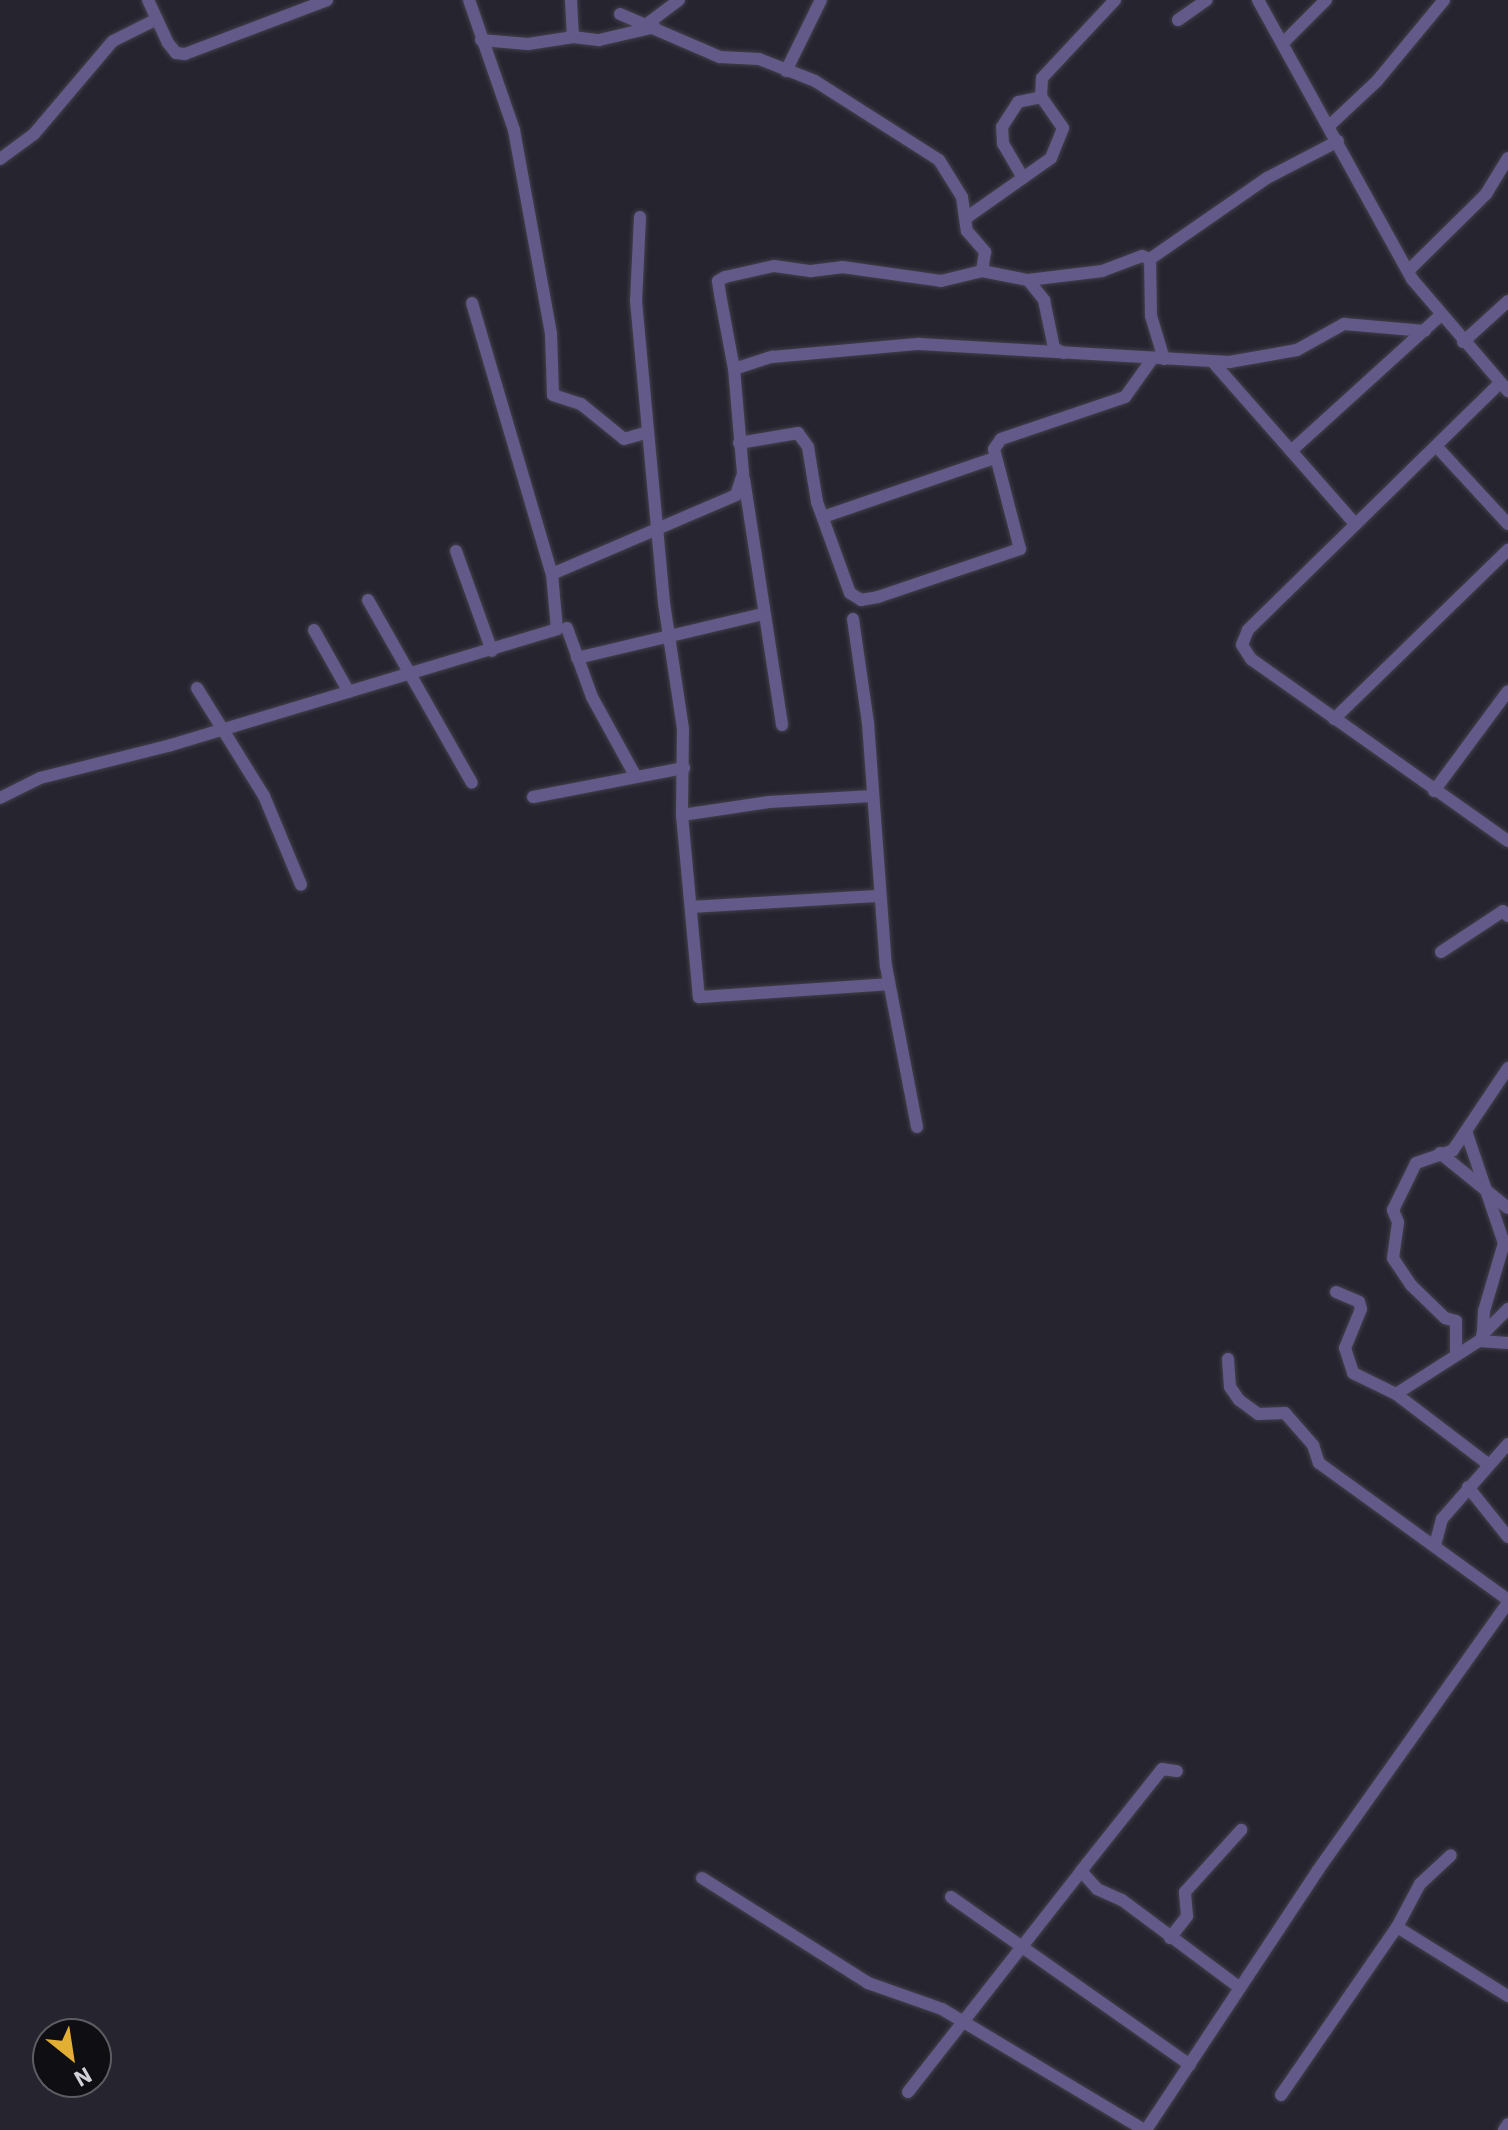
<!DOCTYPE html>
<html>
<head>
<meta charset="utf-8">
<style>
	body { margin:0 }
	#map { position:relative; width:1508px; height:2130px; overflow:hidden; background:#26242f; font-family:"IBM Plex Sans",sans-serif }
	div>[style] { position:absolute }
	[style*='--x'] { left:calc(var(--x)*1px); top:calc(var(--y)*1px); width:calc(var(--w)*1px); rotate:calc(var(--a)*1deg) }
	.roads { filter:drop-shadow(0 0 2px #41404a) drop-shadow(0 0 2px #41404a) }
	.minor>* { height:12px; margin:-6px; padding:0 6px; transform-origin:6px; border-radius:6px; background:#645a89 }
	span { translate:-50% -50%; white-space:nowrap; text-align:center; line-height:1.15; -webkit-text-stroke:8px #0f0e13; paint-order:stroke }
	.north { position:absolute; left:32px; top:2018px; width:80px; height:80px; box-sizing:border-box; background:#0f0e13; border:2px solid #5d5c62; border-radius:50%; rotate:150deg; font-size:22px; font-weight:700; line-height:32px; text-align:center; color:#d1d0d8 }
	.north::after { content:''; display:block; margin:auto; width:28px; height:36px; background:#e3ae34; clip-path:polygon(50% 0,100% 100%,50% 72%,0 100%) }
</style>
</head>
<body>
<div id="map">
	<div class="roads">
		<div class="minor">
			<div style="--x:148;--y:0;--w:47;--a:65.1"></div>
			<div style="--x:168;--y:43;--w:13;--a:51"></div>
			<div style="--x:176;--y:53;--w:9;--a:6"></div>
			<div style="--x:185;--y:54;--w:152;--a:-20.8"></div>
			<div style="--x:469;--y:0;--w:138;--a:70.9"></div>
			<div style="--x:514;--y:130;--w:207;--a:79.7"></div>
			<div style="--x:551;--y:334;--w:61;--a:88.1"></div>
			<div style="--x:553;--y:395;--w:29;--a:18"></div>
			<div style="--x:581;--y:404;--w:55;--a:39.1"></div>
			<div style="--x:624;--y:439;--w:25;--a:-16"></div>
			<div style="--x:571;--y:0;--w:37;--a:87"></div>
			<div style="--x:1258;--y:0;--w:319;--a:61.1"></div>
			<div style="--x:1412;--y:279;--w:148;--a:49.4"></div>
			<div style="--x:620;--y:14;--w:109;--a:23.3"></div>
			<div style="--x:720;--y:57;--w:39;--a:3"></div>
			<div style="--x:759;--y:59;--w:60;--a:21.4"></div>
			<div style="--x:815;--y:81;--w:147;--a:32.5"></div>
			<div style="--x:939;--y:160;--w:44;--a:58.1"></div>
			<div style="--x:962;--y:197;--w:34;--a:82"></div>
			<div style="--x:967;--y:231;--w:28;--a:49"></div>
			<div style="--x:985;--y:252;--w:19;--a:99"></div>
			<div style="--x:982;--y:271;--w:47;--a:11.1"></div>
			<div style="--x:1028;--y:280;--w:26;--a:51"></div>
			<div style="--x:1044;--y:300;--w:49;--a:78.2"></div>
			<div style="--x:1054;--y:348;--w:11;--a:27"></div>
			<div style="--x:1178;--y:20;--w:35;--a:-35"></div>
			<div style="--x:647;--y:24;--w:40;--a:-37"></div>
			<div style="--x:481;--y:40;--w:47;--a:4.9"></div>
			<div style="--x:528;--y:44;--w:46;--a:-8.8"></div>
			<div style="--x:573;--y:37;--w:26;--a:7"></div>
			<div style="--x:599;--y:40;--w:57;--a:-13.1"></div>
			<div style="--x:1283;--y:43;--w:61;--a:-45"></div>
			<div style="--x:786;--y:71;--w:79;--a:-63.8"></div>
			<div style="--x:1329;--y:126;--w:66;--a:-43.2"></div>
			<div style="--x:1377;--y:81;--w:105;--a:-50.4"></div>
			<div style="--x:0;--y:159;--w:42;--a:-36.3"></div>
			<div style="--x:34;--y:134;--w:122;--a:-49.7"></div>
			<div style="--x:113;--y:41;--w:49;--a:-26.6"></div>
			<div style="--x:1023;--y:178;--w:39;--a:-120"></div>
			<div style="--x:1003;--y:144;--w:17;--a:-93"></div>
			<div style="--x:1002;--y:127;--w:30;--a:-57"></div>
			<div style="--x:1018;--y:102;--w:24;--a:-12"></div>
			<div style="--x:640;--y:217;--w:84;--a:92.7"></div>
			<div style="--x:636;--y:301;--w:303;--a:84.7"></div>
			<div style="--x:664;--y:603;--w:127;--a:81.4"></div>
			<div style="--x:683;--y:729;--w:86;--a:90.7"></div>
			<div style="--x:682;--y:815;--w:183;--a:84.7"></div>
			<div style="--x:699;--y:997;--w:190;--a:-3.9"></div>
			<div style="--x:966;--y:218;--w:104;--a:-35.2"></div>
			<div style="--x:1051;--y:158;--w:32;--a:-68"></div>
			<div style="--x:1063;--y:128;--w:38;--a:-125"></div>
			<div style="--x:1041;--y:97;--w:19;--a:-87"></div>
			<div style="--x:1042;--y:78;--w:107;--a:-46.9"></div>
			<div style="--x:1408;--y:271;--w:110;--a:-44.6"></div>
			<div style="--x:1486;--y:194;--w:42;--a:-58.6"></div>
			<div style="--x:1028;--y:280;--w:75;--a:-6.9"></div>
			<div style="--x:1102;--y:271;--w:43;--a:-20.6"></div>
			<div style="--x:1142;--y:256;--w:9;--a:21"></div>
			<div style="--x:472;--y:303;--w:283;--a:73.6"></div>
			<div style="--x:1463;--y:342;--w:61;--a:-42.3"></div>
			<div style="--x:1164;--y:359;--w:45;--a:-106.8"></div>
			<div style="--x:1151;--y:316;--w:57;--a:-91"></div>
			<div style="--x:1150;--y:259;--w:142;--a:-34.7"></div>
			<div style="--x:1267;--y:178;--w:80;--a:-27.5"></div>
			<div style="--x:1212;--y:361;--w:217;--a:48.7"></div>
			<div style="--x:734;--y:369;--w:76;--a:-100.6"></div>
			<div style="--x:720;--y:294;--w:13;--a:-99"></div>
			<div style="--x:718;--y:281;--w:8;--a:-30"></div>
			<div style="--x:725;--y:277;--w:50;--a:-12.7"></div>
			<div style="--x:774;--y:266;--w:37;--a:8"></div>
			<div style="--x:811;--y:271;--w:31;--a:-7"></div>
			<div style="--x:842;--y:267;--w:100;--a:8"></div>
			<div style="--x:941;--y:281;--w:42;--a:-13.7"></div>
			<div style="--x:1500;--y:383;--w:353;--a:135.6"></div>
			<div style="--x:1248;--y:630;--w:16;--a:112"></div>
			<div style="--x:1242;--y:645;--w:17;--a:57"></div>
			<div style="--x:1251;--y:659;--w:315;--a:35.3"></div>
			<div style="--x:739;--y:443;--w:60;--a:-9.6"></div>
			<div style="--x:798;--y:433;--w:17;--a:54"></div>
			<div style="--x:808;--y:447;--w:56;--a:80.7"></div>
			<div style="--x:817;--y:502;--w:97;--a:70.1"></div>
			<div style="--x:850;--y:593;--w:13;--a:32"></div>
			<div style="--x:861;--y:600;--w:17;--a:-10"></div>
			<div style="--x:878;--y:597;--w:150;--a:-18.7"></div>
			<div style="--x:1020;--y:549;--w:103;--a:-104.6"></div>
			<div style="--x:994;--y:449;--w:12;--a:-55"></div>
			<div style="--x:1001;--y:439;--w:131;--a:-18.7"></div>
			<div style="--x:1125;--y:397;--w:48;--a:-54.3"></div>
			<div style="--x:1436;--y:446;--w:106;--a:47.3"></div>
			<div style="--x:1291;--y:451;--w:202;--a:-42.2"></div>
			<div style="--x:744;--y:479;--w:249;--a:81.2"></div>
			<div style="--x:823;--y:517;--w:181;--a:-19"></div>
			<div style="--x:456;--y:551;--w:106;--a:70.2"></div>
			<div style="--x:368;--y:600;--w:210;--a:60.4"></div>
			<div style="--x:853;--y:619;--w:105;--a:81.8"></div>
			<div style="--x:868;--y:723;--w:244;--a:85.8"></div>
			<div style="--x:886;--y:966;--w:164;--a:79.1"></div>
			<div style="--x:567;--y:628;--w:73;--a:70.1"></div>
			<div style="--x:592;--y:697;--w:91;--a:61.2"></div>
			<div style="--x:314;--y:630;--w:71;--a:60.6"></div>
			<div style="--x:577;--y:658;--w:191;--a:-13.3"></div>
			<div style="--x:197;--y:688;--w:127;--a:58.2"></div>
			<div style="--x:264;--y:796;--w:96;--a:67.4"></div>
			<div style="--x:1334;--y:719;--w:243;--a:-44.2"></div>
			<div style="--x:1434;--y:791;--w:124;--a:-53.5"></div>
			<div style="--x:533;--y:797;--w:154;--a:-10.9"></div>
			<div style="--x:0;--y:798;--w:45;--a:-26.6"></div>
			<div style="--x:40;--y:778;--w:135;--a:-14.1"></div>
			<div style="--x:171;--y:745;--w:403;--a:-16.7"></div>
			<div style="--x:557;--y:629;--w:55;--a:-95.2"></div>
			<div style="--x:552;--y:574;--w:200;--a:-23.2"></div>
			<div style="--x:736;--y:495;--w:23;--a:-72"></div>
			<div style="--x:743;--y:473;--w:104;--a:-94.9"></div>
			<div style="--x:734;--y:369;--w:40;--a:-18"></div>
			<div style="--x:772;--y:357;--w:148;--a:-5.1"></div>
			<div style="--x:919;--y:344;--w:311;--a:3.3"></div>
			<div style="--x:1229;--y:362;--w:69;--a:-10"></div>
			<div style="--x:1297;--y:350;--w:54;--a:-29"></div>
			<div style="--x:1344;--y:324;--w:81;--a:4.9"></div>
			<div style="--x:682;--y:815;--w:88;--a:-8.5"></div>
			<div style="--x:769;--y:802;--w:103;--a:-3.3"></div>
			<div style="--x:692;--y:907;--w:187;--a:-3.4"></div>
			<div style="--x:1441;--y:952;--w:74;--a:-33.5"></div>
			<div style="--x:1503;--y:911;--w:7;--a:45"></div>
			<div style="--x:1467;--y:1134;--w:115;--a:71.3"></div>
			<div style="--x:1504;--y:1243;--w:71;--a:106.4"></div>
			<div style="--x:1484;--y:1311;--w:21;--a:93"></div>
			<div style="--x:1440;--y:1153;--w:87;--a:39"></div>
			<div style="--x:1336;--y:1292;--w:25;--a:23"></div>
			<div style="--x:1359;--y:1302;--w:7;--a:74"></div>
			<div style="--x:1361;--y:1309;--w:42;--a:112.3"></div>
			<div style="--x:1345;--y:1348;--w:26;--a:72"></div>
			<div style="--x:1353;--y:1373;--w:48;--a:26"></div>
			<div style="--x:1396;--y:1394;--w:116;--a:37.3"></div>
			<div style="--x:1482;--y:1335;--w:37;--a:-45"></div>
			<div style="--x:1456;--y:1355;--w:34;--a:-90"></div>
			<div style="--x:1456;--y:1321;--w:11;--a:-165"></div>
			<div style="--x:1445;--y:1318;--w:47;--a:-135.9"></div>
			<div style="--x:1411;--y:1285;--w:32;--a:-124"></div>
			<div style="--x:1393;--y:1258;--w:36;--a:-82"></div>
			<div style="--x:1398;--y:1222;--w:13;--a:-113"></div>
			<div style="--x:1393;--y:1210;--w:52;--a:-63.9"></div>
			<div style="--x:1416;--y:1163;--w:39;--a:-19"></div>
			<div style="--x:1453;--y:1150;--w:99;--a:-56.1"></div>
			<div style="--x:1228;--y:1359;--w:28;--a:86"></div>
			<div style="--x:1230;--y:1387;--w:16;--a:55"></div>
			<div style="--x:1239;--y:1400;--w:24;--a:36"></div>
			<div style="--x:1258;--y:1414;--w:27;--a:-2"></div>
			<div style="--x:1285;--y:1413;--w:43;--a:48.8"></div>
			<div style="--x:1313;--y:1445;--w:19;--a:72"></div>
			<div style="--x:1319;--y:1463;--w:233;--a:35.9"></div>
			<div style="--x:1396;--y:1394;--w:98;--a:-32.6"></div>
			<div style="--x:1479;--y:1341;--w:29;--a:4"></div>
			<div style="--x:1468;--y:1487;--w:64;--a:51.3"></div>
			<div style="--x:1435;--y:1545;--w:27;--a:-75"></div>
			<div style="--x:1442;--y:1519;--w:100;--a:-48.7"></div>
			<div style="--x:1081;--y:1871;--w:130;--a:-51.5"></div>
			<div style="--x:1162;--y:1769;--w:15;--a:8"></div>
			<div style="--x:702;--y:1878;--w:196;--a:32.3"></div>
			<div style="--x:868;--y:1983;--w:78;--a:19.4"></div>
			<div style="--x:942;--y:2009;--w:235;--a:30.9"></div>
			<div style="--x:951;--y:1897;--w:292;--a:35.1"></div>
			<div style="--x:1397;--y:1927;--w:131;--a:31.9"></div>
			<div style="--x:1170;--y:1938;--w:28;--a:-52"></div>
			<div style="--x:1187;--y:1916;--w:24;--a:-95"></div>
			<div style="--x:1185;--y:1892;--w:84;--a:-47.9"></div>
			<div style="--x:908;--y:2092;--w:281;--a:-51.9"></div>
			<div style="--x:1081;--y:1871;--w:24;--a:48"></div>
			<div style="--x:1097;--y:1889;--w:27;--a:24"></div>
			<div style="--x:1122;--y:1900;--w:147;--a:36.7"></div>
			<div style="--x:1281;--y:2095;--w:204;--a:-55.4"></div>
			<div style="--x:1397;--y:1927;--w:49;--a:-61.9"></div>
			<div style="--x:1420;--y:1884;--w:42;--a:-43.1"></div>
			<div style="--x:1146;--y:2130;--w:312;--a:-56.5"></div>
			<div style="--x:1318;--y:1870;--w:328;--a:-54.6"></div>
			<div style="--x:1504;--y:2130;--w:7;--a:-56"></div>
		</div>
	</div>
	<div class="north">N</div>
</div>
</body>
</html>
